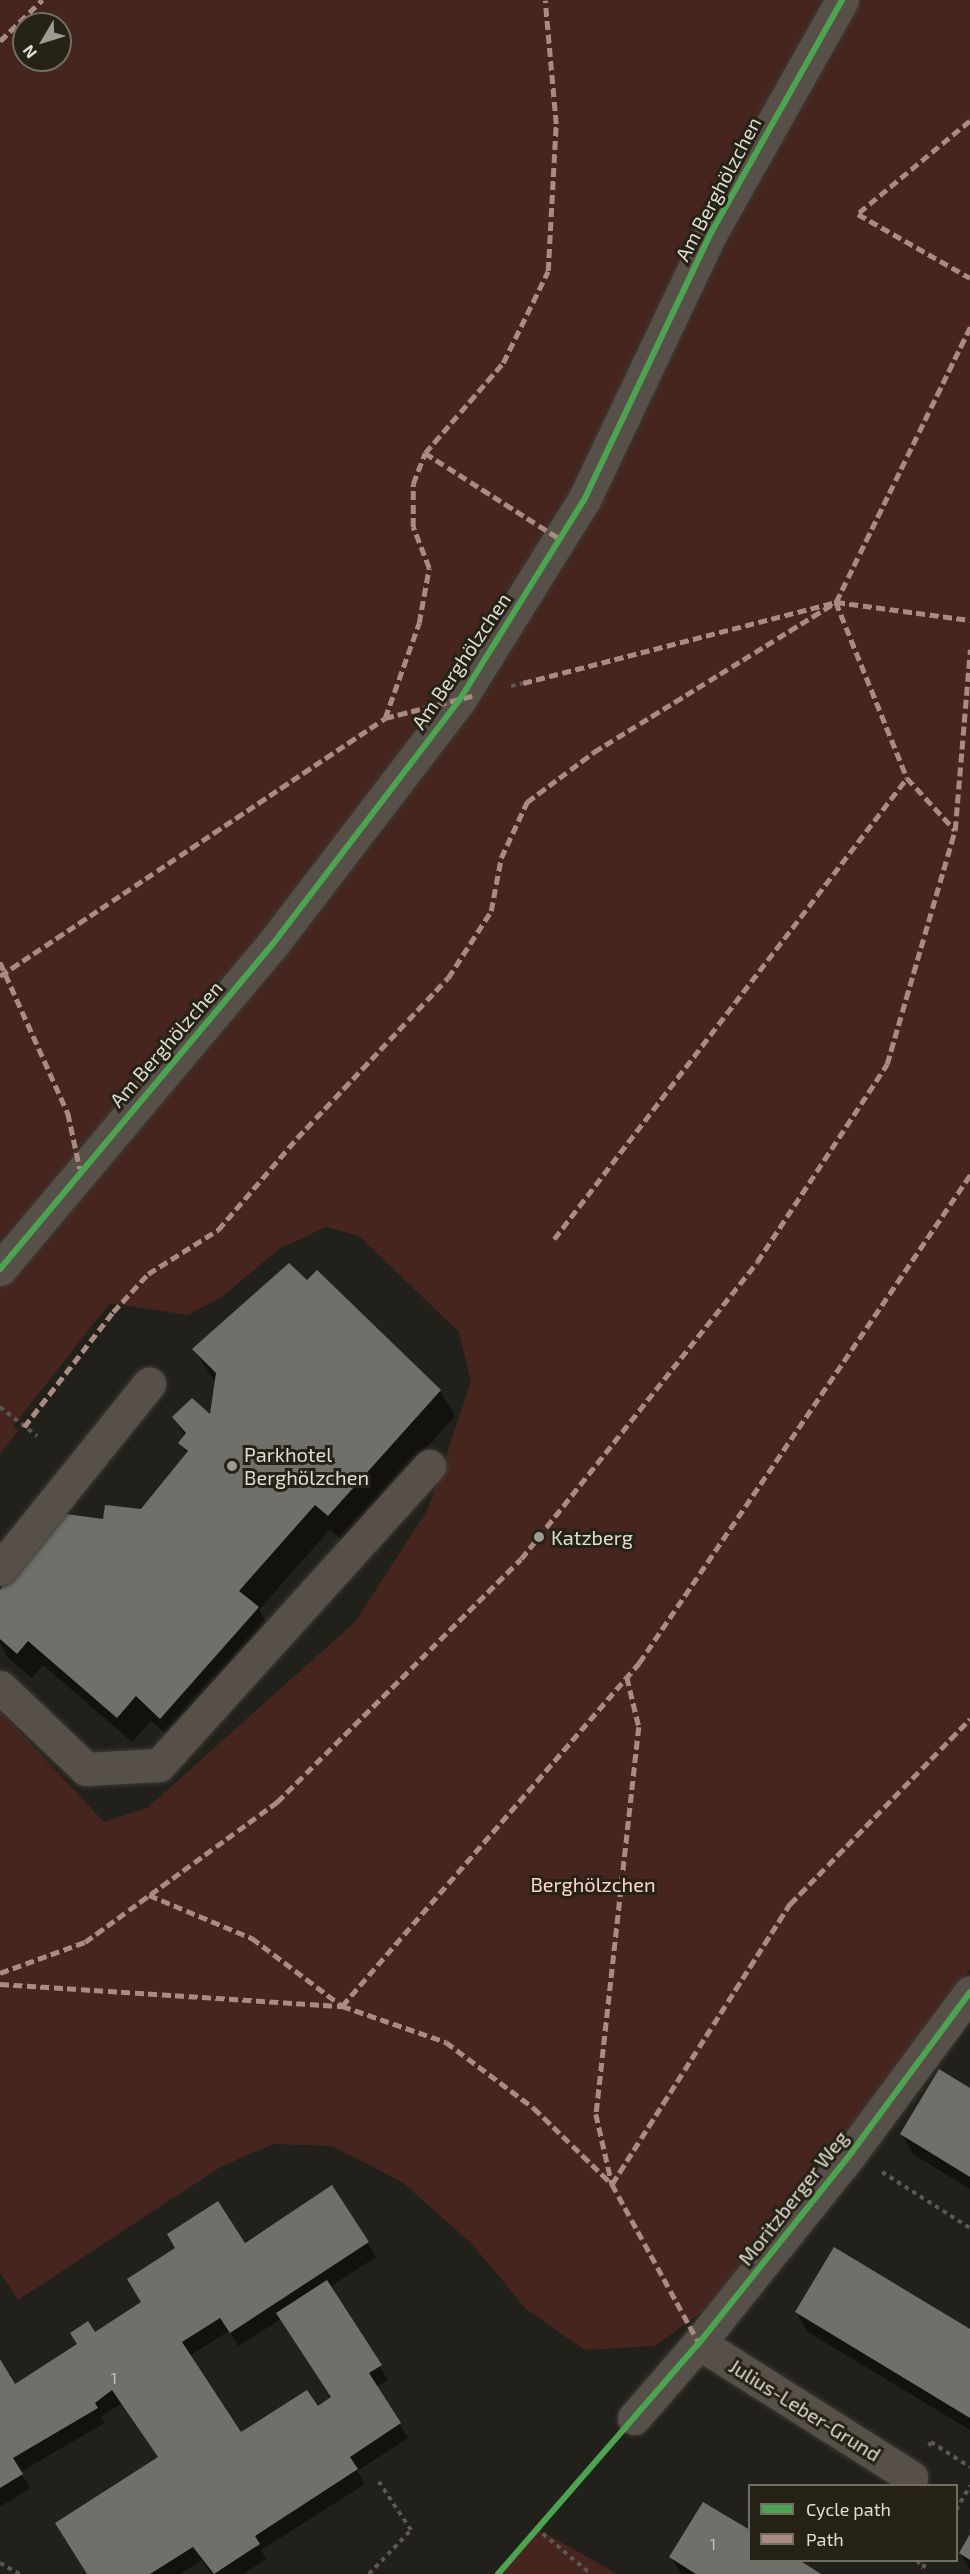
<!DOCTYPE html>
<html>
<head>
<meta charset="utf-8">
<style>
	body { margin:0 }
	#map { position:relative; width:970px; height:2574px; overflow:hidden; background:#22201a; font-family:"Exo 2",sans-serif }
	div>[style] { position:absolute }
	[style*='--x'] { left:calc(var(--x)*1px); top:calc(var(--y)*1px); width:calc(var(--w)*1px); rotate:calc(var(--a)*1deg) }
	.green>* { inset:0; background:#46251f }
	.shadow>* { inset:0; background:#0007 }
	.building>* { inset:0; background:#70706a }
	.path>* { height:4px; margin-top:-2px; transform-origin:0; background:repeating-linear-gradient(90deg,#5c5751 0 4.5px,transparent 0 9px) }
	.roads { filter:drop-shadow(0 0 2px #3c3a35) drop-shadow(0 0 2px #3c3a35) }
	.minor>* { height:33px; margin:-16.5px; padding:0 16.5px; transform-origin:16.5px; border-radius:16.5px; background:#575049 }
	.quiet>* { height:4.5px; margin-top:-2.25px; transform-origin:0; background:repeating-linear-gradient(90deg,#a88b81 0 9px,transparent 0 13.5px) }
	.cycleway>* { height:6px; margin:-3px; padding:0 3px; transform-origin:3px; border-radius:3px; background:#4ca352 }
	.dots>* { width:16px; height:16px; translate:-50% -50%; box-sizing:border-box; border:3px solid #262216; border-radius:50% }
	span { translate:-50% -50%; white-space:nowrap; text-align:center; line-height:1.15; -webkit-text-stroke:6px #262216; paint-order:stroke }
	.number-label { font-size:16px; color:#c3c2ba }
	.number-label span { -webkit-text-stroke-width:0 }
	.street-label { font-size:20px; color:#dfddd5 }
	.poi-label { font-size:20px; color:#dfddd5 }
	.left { translate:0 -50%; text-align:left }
	.park-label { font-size:20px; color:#ffd4cc }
	.legend { position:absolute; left:748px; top:2484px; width:210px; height:78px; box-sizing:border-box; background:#262216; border:2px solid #706d62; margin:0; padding:8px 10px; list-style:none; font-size:18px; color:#dfddd5 }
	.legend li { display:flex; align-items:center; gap:12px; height:30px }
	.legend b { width:30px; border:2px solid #706d62 }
	.north { position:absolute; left:12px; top:12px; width:60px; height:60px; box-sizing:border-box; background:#262216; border:2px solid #706d62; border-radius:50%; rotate:232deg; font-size:16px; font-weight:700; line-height:24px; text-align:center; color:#dfddd5 }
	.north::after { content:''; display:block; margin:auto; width:21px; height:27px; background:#9d9b94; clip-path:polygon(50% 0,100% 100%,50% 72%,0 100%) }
</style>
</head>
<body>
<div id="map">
	<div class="green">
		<div style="clip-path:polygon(evenodd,0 0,970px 0,970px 1969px,841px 2143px,706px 2309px,655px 2346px,585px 2350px,526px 2309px,472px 2244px,402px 2182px,332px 2146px,274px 2144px,222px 2166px,18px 2300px,0 2272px,0 1711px,104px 1822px,147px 1808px,355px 1622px,428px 1509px,471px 1382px,459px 1332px,359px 1236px,326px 1227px,279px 1249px,222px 1297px,188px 1315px,110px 1303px,13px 1426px,18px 1430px,0 1454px,0 0,24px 24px,60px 24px,60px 60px,24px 60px,24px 24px)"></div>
		<div style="clip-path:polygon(536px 2528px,617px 2574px,498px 2574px)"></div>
	</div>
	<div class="shadow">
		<div style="clip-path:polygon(307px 1282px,440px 1391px,455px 1416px,343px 1541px,330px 1529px,259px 1610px,272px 1633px,176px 1743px,151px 1721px,132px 1742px,43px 1665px,32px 1678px,8px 1658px,0 1643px,0 1593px,104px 1521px,141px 1511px,187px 1454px,180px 1443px,185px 1436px,174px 1418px,211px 1417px,216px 1383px,194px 1350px)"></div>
		<div style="clip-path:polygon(970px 2089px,970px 2189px,913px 2154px,902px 2134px)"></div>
		<div style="clip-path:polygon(evenodd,332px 2187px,376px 2257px,330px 2287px,388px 2380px,376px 2387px,408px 2438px,357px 2471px,365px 2484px,261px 2550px,266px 2559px,243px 2574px,211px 2574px,202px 2560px,180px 2574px,88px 2574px,159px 2459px,122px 2403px,101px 2417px,105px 2423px,20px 2472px,30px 2488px,0 2507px,0 2362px,15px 2386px,332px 2187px,281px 2319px,333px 2398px,318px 2408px,241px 2434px,189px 2356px,229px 2331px,239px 2346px,281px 2319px)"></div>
		<div style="clip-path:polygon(796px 2312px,970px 2331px,970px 2430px,808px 2332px)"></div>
		<div style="clip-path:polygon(970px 2537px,970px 2570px,960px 2553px)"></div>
		<div style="clip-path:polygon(671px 2557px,750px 2560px,818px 2574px,681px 2574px)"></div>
	</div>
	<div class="building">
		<div style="clip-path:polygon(289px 1263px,307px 1280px,317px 1270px,441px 1390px,328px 1516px,315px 1505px,239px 1591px,259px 1607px,160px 1719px,136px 1696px,117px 1718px,28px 1641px,17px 1654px,0 1639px,0 1590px,66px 1514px,103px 1519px,105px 1505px,141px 1509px,188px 1451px,178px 1443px,186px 1433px,172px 1417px,192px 1398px,210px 1414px,216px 1373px,192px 1349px)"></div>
		<div style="clip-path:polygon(939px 2069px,970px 2088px,970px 2177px,900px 2134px)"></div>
		<div style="clip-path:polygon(332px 2185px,369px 2242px,230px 2333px,220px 2318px,182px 2342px,241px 2432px,307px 2390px,318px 2406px,331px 2397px,276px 2313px,327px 2280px,382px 2365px,369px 2373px,401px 2423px,350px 2457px,358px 2469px,255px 2536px,260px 2544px,214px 2574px,193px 2547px,150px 2574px,87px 2574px,55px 2523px,158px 2457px,112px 2390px,95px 2403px,98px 2408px,13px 2458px,23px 2474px,0 2488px,0 2359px,15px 2384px,77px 2344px,70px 2333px,88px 2321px,95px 2332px,141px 2302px,127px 2279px,175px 2248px,167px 2234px,218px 2201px,245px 2243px)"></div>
		<div style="clip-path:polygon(834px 2247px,970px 2329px,970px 2418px,795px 2312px)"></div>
		<div style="clip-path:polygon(703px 2502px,750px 2530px,750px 2560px,799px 2560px,821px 2574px,696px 2574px,669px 2557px)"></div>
		<div style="clip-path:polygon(970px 2534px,970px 2560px,959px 2553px)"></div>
	</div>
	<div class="path">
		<div style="--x:511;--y:686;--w:12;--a:-14"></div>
		<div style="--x:0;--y:1407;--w:47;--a:38.1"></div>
		<div style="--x:882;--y:2172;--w:104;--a:32.5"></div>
		<div style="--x:929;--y:2446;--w:4;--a:-63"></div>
		<div style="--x:931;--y:2442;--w:46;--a:32.7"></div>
		<div style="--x:956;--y:2510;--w:28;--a:-60"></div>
		<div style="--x:536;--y:2528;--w:72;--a:39.9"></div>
		<div style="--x:917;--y:2560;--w:10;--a:53"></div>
		<div style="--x:923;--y:2568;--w:9;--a:-63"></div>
		<div style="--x:0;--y:2563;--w:23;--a:29"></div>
		<div style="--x:369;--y:2574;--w:61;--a:-46.3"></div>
		<div style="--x:411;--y:2530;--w:58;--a:-123.7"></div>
	</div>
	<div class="roads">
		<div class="minor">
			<div style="--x:0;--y:1269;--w:423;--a:-50"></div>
			<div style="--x:272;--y:945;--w:310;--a:-52.6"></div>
			<div style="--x:460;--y:699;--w:234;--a:-58.1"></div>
			<div style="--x:584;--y:500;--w:298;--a:-64.6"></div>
			<div style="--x:712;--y:231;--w:265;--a:-60.6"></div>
			<div style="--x:0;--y:1569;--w:238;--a:-51.2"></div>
			<div style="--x:0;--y:1687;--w:119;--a:43.6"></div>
			<div style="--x:86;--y:1769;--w:73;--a:-3.1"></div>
			<div style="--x:159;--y:1765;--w:403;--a:-47.9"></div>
			<div style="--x:699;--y:2343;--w:251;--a:32.3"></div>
			<div style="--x:634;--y:2418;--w:99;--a:-49.1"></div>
			<div style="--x:699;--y:2343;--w:243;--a:-51.3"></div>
			<div style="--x:851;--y:2153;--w:200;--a:-53.5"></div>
		</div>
	</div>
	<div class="quiet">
		<div style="--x:0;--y:41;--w:59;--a:-44.3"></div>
		<div style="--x:970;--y:121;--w:146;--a:140.3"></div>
		<div style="--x:858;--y:214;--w:129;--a:29.7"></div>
		<div style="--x:425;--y:453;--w:160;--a:32.5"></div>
		<div style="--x:836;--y:602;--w:190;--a:68"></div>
		<div style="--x:907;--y:778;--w:71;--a:47.3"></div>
		<div style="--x:523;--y:683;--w:323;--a:-14.5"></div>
		<div style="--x:836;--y:602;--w:135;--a:7.7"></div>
		<div style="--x:385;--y:718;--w:101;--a:-70.3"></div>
		<div style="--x:419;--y:623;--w:56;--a:-79.7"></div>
		<div style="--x:429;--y:568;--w:44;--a:-111.3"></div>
		<div style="--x:413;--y:527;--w:43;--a:-90"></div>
		<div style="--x:413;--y:484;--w:33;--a:-69"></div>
		<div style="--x:425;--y:453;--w:119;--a:-49.1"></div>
		<div style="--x:503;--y:363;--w:102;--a:-63.9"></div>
		<div style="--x:548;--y:271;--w:147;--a:-86.9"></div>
		<div style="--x:556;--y:124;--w:124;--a:-95.1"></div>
		<div style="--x:0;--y:962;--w:166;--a:65.8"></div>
		<div style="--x:68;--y:1113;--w:57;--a:77.9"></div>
		<div style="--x:0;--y:976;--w:463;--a:-33.8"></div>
		<div style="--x:385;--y:718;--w:94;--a:-14.2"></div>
		<div style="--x:554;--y:1239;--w:581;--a:-52.56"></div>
		<div style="--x:24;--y:1427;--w:145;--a:-52.3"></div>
		<div style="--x:113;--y:1312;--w:52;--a:-47.4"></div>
		<div style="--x:148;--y:1274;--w:83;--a:-32.2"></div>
		<div style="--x:218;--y:1230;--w:121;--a:-49.3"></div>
		<div style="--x:297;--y:1138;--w:220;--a:-46.7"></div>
		<div style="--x:448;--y:978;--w:80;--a:-57.3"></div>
		<div style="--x:491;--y:911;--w:54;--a:-79.3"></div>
		<div style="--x:501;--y:858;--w:62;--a:-65.1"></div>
		<div style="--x:527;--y:802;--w:84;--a:-36.7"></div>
		<div style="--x:594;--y:752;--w:285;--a:-31.8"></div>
		<div style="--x:836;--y:602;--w:306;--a:-64"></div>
		<div style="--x:627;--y:1677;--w:51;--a:76.5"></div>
		<div style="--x:639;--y:1727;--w:389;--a:96.3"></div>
		<div style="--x:596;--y:2114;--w:72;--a:77.1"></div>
		<div style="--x:612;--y:2184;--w:181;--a:61.3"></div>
		<div style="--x:149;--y:1895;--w:112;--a:22.7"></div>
		<div style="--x:252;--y:1938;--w:113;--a:37.1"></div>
		<div style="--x:342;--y:2006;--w:110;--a:19.1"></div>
		<div style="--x:446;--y:2042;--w:110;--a:36.9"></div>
		<div style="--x:534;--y:2108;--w:109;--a:44.3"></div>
		<div style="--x:612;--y:2184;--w:332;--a:-57.6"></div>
		<div style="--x:790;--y:1904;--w:258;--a:-45.8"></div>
		<div style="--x:0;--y:1973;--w:90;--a:-20"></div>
		<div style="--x:85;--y:1942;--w:238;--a:-36.1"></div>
		<div style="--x:277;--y:1802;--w:344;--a:-44.9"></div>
		<div style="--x:521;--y:1559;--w:379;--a:-51.5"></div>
		<div style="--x:757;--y:1262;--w:237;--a:-56.7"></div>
		<div style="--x:887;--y:1064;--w:244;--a:-73.8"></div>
		<div style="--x:955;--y:830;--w:181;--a:-85.2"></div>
		<div style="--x:0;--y:1984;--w:343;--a:3.7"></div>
		<div style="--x:342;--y:2006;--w:454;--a:-49.1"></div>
		<div style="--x:639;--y:1663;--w:590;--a:-55.85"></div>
	</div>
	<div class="cycleway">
		<div style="--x:0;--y:1269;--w:423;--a:-50"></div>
		<div style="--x:272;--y:945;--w:310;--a:-52.6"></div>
		<div style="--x:460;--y:699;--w:234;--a:-58.1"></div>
		<div style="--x:584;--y:500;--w:298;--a:-64.6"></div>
		<div style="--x:712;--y:231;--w:265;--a:-60.6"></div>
		<div style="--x:498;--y:2574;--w:306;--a:-49"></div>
		<div style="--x:699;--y:2343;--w:243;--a:-51.3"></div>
		<div style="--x:851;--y:2153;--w:200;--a:-53.5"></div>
	</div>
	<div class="dots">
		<div style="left:232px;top:1466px;background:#9d9b94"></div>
		<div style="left:539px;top:1537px;background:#9d9b94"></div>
	</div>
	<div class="number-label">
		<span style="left:114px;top:2378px">1</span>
		<span style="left:713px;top:2544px">1</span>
	</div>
	<div class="street-label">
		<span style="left:718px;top:189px;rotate:-62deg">Am Berghölzchen</span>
		<span style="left:461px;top:661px;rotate:-56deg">Am Berghölzchen</span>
		<span style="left:166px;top:1044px;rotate:-49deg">Am Berghölzchen</span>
		<span style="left:793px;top:2198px;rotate:-52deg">Moritzberger Weg</span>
		<span style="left:805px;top:2410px;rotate:32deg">Julius-Leber-Grund</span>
	</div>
	<div class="poi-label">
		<span class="left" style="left:244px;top:1466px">Parkhotel<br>Berghölzchen</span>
		<span class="left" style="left:551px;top:1537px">Katzberg</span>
	</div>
	<div class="park-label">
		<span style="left:593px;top:1884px">Berghölzchen</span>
	</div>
	<ul class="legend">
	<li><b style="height:8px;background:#4ca352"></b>Cycle path</li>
	<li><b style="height:8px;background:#a88b81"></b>Path</li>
	</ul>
	<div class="north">N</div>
</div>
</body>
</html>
